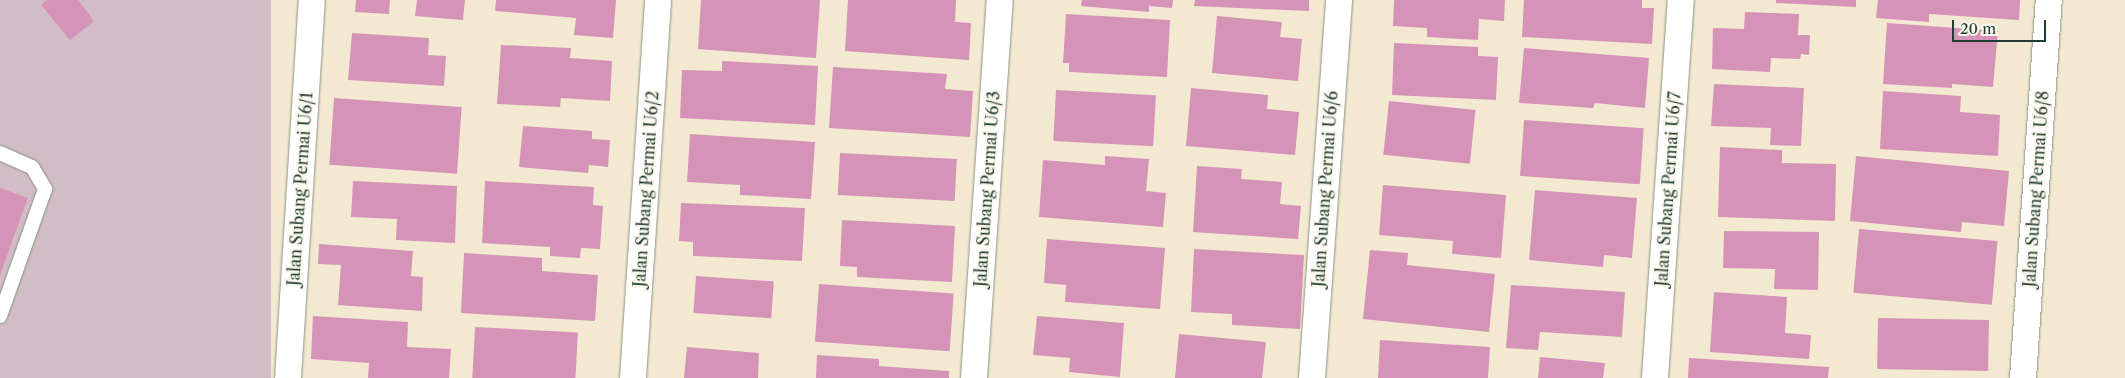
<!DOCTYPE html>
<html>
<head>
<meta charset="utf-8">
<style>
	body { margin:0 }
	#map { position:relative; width:2125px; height:378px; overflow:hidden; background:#f3e9d1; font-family:"Libre Caslon Text",serif }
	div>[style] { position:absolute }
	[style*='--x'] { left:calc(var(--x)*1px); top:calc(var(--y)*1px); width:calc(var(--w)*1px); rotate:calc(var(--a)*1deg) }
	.industrial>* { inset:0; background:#d2bdc6; transform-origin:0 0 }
	.building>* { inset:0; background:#d693b8; transform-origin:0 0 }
	.roads { filter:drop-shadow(0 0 1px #899382) drop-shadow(0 0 1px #899382) }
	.service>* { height:14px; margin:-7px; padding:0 7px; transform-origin:7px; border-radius:7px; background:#fff }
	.minor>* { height:26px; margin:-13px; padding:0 13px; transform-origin:13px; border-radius:13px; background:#fff }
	span { translate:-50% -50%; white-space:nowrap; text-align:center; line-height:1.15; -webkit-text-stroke:4px #fbf7ec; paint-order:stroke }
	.street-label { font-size:16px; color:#1f3d34 }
	.scale { position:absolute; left:1952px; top:20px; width:94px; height:22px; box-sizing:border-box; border:2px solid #1f3d34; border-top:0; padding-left:6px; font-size:15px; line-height:18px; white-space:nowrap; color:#1f3d34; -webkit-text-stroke:4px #fbf7ec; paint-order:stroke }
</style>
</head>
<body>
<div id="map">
	<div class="industrial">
		<div style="left:0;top:0;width:271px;height:378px"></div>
	</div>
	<div class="building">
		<div style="clip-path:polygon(47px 0,78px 0,94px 21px,70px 40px,41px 5px)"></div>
		<div style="clip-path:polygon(356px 0,390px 0,389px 14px,355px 12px)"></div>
		<div style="clip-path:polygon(417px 0,465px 0,463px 20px,415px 16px)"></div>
		<div style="clip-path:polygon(496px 0,616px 0,613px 38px,574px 35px,576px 18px,495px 11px)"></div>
		<div style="clip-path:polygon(701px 0,820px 0,816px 58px,698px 49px)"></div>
		<div style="clip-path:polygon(848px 0,956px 0,955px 22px,971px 23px,969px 60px,845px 51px)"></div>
		<div style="clip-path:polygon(1082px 0,1173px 0,1172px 8px,1149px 6px,1149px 12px,1081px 6px)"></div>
		<div style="clip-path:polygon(1195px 0,1309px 0,1309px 11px,1194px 6px)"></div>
		<div style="clip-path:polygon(1394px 0,1505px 0,1504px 21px,1479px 19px,1478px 40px,1427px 37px,1427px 28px,1393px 26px)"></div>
		<div style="clip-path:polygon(1524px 0,1642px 0,1642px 8px,1654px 8px,1652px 44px,1522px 37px)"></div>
		<div style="clip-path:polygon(1776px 0,1856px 0,1856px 7px,1776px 3px)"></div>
		<div style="clip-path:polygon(1878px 0,2020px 0,2019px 20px,1929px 14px,1929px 22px,1876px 18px)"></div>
		<div style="clip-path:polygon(1745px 12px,1799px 14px,1798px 35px,1810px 35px,1809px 55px,1801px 54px,1800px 59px,1771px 58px,1770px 72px,1712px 69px,1713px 28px,1744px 29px)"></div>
		<div style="clip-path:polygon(1066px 14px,1170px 20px,1167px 77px,1069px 72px,1069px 63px,1063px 63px)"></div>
		<div style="clip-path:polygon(1217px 16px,1282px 22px,1280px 37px,1302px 39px,1298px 81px,1212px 73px)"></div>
		<div style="clip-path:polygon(1887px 23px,1998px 31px,1993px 87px,1952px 84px,1952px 88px,1883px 84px)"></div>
		<div style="clip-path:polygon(352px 33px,429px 38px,428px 55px,446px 56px,444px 86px,348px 80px)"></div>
		<div style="clip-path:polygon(1394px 43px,1478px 47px,1478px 56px,1498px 57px,1496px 100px,1392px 95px)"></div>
		<div style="clip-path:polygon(501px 45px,571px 48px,570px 58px,612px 61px,610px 101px,561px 98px,560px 107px,497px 104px)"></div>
		<div style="clip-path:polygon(1524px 48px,1649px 58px,1645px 108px,1595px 103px,1593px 108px,1519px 103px)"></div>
		<div style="clip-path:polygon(722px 61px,818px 66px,815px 125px,680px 118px,682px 70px,722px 71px)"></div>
		<div style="clip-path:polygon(833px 67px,947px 74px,945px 89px,973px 91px,970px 137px,829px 128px)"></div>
		<div style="clip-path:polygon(1714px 84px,1804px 88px,1801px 146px,1770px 145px,1771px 128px,1711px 126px)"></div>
		<div style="clip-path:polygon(1191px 88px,1268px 95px,1267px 109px,1299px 112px,1295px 155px,1186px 146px)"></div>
		<div style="left:1056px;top:90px;width:100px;height:51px;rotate:3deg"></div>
		<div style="clip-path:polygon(1883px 91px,1961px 96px,1960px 112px,2000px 115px,1998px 156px,1880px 149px)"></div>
		<div style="left:334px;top:98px;width:128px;height:67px;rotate:4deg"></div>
		<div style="left:1389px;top:101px;width:87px;height:54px;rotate:6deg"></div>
		<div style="left:1524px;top:120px;width:120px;height:56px;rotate:4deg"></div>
		<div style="clip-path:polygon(523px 126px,592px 131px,592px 139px,610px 140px,608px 167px,589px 165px,588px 173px,519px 167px)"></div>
		<div style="clip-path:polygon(690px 134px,815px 142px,811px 199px,740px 195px,740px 185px,687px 182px)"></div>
		<div style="clip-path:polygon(1720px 147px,1782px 150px,1782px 163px,1836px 164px,1835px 221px,1718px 217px)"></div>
		<div style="left:840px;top:153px;width:117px;height:42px;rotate:3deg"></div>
		<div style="clip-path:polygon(1105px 156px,1149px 159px,1146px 191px,1166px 193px,1163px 227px,1039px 217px,1043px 160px,1105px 165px)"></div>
		<div style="clip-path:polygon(1856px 156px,2009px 171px,2004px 226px,1962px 222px,1961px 232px,1850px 221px)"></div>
		<div style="clip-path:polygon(1197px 166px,1242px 169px,1241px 179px,1282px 182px,1280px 204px,1301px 206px,1298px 239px,1193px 232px)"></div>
		<div style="clip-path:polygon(353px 181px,457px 186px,455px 243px,396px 240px,397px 219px,351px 217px)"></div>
		<div style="clip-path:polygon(485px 181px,594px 187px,593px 205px,603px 206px,600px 249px,581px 248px,580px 258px,550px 256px,550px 247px,482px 243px)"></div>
		<div style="clip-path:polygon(1383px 185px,1506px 195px,1501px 258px,1452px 254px,1453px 241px,1379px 235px)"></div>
		<div style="clip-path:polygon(0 188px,28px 198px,0 275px)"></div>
		<div style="clip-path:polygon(1535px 190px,1637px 198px,1632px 258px,1604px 255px,1603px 267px,1529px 260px)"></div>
		<div style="clip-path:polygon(681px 203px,805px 208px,802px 261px,693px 256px,693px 242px,679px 241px)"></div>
		<div style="clip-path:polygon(842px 220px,955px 226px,952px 282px,857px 277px,857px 267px,840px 266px)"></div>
		<div style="left:1859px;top:229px;width:139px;height:64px;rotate:5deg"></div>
		<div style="clip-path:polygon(1724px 231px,1819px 232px,1818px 290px,1774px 289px,1775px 269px,1723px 268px)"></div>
		<div style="clip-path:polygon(1047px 239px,1165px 248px,1160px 309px,1065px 302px,1066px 285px,1044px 283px)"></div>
		<div style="clip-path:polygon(319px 244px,413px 251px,411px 276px,423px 277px,422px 311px,338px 305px,341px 265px,318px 264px)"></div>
		<div style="clip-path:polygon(1194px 249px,1304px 255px,1300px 329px,1232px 325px,1232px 314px,1191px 312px)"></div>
		<div style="clip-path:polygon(1370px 250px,1408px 253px,1407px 265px,1495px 274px,1489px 332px,1363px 319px)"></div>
		<div style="clip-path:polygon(464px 253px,542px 258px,542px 271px,598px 275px,595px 321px,461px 313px)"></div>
		<div style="left:696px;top:276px;width:78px;height:37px;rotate:4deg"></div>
		<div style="left:819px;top:284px;width:135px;height:58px;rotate:4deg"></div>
		<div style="clip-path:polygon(1511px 285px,1625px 292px,1622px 337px,1540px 332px,1538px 350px,1506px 348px)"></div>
		<div style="clip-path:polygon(1714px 292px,1787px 297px,1785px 333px,1811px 335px,1809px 359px,1710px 352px)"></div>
		<div style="clip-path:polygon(313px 316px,408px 322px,407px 347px,451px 349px,449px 378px,368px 378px,369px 363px,311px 359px)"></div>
		<div style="clip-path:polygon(1037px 316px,1124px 323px,1120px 377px,1069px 372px,1070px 358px,1033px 355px)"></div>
		<div style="left:1878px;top:318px;width:111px;height:51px;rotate:1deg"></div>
		<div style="left:475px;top:327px;width:103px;height:51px;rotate:3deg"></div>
		<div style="clip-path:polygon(1179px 334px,1266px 342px,1262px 378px,1175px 378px)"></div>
		<div style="clip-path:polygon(1380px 340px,1490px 347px,1488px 378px,1378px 378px)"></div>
		<div style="clip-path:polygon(687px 347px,759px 353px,758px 378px,684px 378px)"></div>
		<div style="clip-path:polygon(817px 355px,879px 359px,879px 366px,949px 371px,949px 378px,816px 378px)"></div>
		<div style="clip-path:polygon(1540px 357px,1605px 363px,1603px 378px,1538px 378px)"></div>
		<div style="clip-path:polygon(1689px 358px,1829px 367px,1828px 378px,1688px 378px)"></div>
	</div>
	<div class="roads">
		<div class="service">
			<div style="--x:0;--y:153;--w:35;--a:24"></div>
			<div style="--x:32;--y:167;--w:26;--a:59"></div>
			<div style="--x:45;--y:189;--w:135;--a:109.5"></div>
		</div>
		<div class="minor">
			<div style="--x:288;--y:378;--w:379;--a:-86.4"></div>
			<div style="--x:633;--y:378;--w:379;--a:-86.2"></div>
			<div style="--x:974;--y:378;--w:379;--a:-86.1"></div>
			<div style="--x:1312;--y:378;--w:379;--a:-85.9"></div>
			<div style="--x:1655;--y:378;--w:379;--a:-86.1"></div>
			<div style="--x:2023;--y:378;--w:379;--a:-86.1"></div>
		</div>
	</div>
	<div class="street-label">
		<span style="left:300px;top:189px;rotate:-86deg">Jalan Subang Permai U6/1</span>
		<span style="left:646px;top:189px;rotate:-86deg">Jalan Subang Permai U6/2</span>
		<span style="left:987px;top:189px;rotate:-86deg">Jalan Subang Permai U6/3</span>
		<span style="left:1325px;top:189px;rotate:-86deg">Jalan Subang Permai U6/6</span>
		<span style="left:1668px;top:189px;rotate:-86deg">Jalan Subang Permai U6/7</span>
		<span style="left:2036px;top:189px;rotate:-86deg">Jalan Subang Permai U6/8</span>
	</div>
	<div class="scale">20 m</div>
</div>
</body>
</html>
